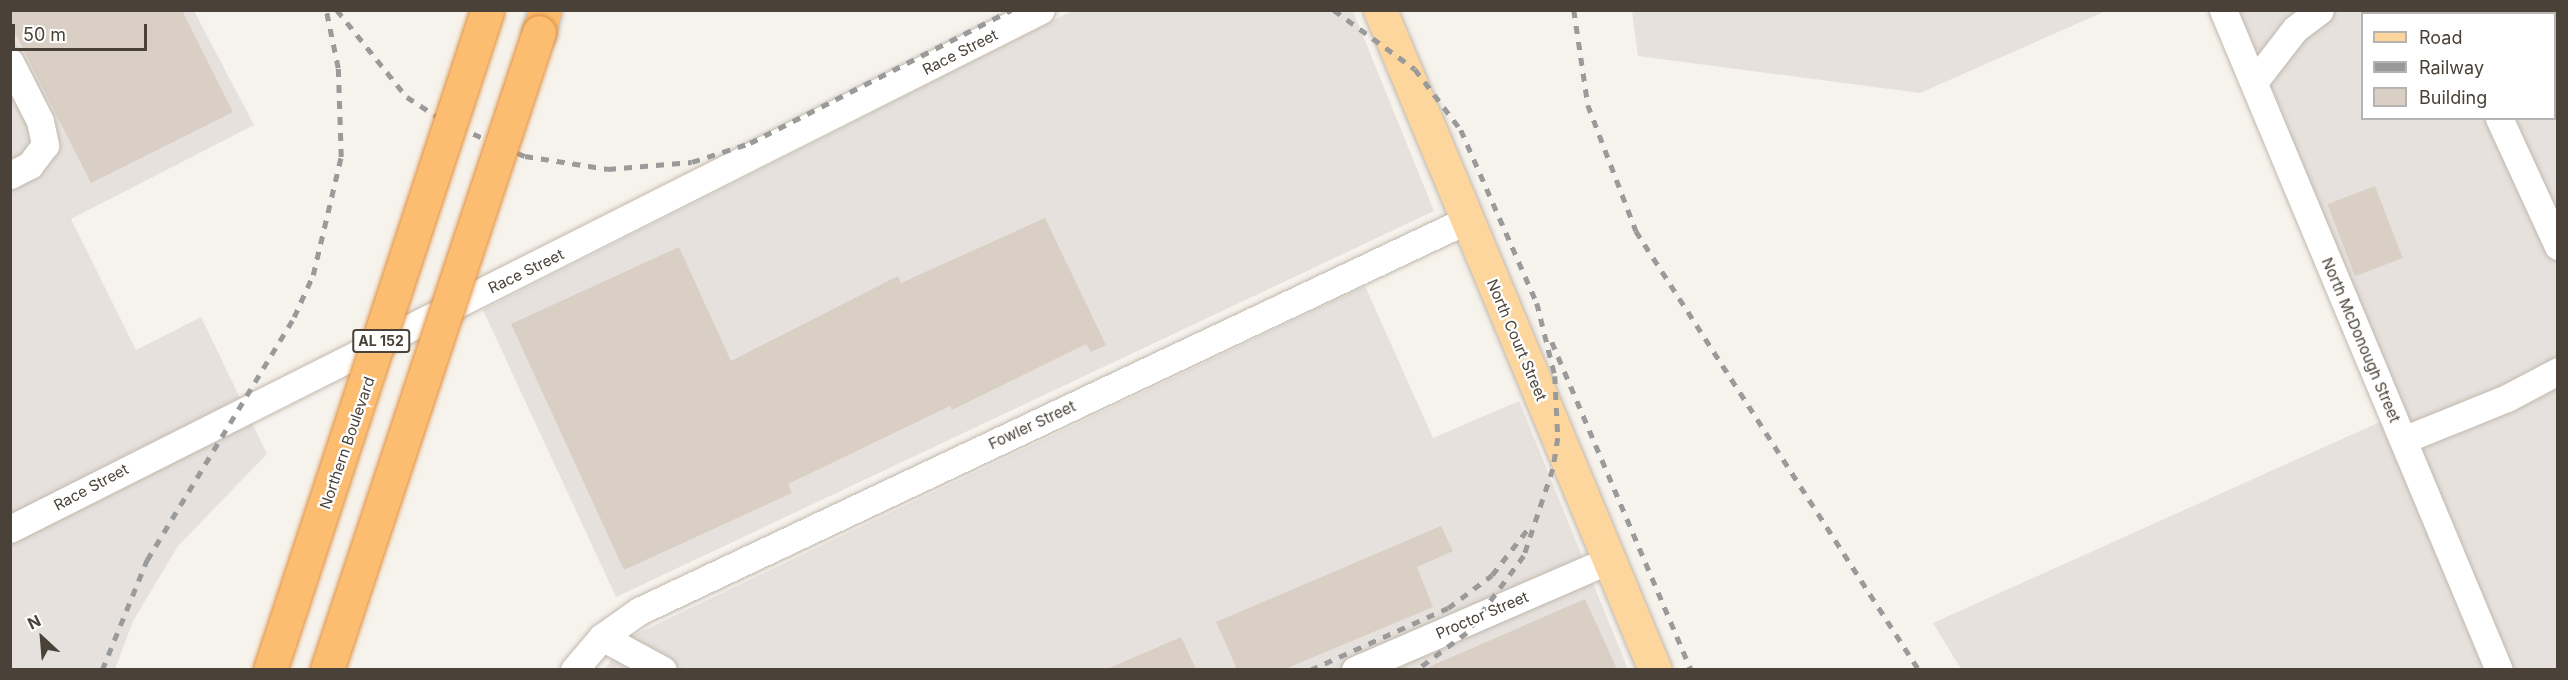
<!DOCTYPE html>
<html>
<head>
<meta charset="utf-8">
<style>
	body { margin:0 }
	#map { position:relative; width:2568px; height:680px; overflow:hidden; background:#f6f2ec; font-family:Inter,sans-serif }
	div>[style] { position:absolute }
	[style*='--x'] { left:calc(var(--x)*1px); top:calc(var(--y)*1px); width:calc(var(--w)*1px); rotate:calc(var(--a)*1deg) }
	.industrial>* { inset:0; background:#e6e1dd }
	.building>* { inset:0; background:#dacfc4; transform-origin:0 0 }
	.roads { filter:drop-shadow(0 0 2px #c1b8ae) drop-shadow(0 0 2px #c1b8ae) }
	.minor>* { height:27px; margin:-13.5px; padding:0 13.5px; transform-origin:13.5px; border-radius:13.5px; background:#fff }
	.major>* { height:33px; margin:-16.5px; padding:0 16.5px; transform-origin:16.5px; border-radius:16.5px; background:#fdd69e }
	.highway>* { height:33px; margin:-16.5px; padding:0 16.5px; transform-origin:16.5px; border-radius:16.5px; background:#fcbd71 }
	.rail>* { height:4.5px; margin-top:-2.25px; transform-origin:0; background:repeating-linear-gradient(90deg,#9a9a9a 0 8px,transparent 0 16px) }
	.bridges { filter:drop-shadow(0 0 2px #dd8f3f) drop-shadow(0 0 2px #dd8f3f) }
	.highway-bridge>* { height:33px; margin:-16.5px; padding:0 16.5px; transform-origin:16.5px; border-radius:16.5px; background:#fcbd71 }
	span { translate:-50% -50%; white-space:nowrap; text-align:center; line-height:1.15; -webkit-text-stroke:4.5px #fff; paint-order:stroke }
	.shield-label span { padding:2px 4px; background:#fff; border:2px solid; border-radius:4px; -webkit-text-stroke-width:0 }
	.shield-label { font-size:14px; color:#4a4239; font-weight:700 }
	.street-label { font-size:15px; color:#4a4239 }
	.frame { position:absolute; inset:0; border:12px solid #4a4239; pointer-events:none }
	.legend { position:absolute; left:2361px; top:12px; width:195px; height:108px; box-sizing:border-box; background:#fff; border:2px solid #b7b3b0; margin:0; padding:8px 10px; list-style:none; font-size:18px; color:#4a4239 }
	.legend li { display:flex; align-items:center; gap:12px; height:30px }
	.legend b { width:30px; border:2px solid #b7b3b0 }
	.north { position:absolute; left:12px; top:608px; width:60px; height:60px; -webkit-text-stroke:4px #fff; paint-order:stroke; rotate:334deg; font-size:16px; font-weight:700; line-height:24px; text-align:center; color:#4a4239 }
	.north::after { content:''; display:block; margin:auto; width:21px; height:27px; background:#4a4239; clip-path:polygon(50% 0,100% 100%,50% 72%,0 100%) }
	.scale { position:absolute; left:12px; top:24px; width:135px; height:27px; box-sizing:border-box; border:3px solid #4a4239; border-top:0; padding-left:8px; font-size:18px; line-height:21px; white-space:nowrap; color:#4a4239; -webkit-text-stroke:4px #fff; paint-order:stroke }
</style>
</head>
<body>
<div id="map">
	<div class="industrial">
		<div style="clip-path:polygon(10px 11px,194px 11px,254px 125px,71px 219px,136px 350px,201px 317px,267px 454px,178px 546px,133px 621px,115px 669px,11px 669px)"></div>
		<div style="clip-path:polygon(1072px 11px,1353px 11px,1434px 211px,616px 597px,483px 310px)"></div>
		<div style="clip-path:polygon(1632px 11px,1632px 10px,2106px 11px,1920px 93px,1638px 56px)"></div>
		<div style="clip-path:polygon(evenodd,2239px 11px,2557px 11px,2557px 669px,2510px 669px,2239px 11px,2362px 14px,2554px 14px,2554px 118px,2362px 118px,2362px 14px)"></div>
		<div style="clip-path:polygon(1365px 286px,1433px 438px,1519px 401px,1628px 669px,604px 670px,628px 638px)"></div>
		<div style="clip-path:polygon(2380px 422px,2484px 669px,1961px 669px,1933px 623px)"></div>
	</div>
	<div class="building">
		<div style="clip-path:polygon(10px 10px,182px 10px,233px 112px,91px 183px,10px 23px)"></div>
		<div style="left:2375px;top:186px;width:77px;height:51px;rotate:69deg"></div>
		<div style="clip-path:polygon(1045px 218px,1106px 345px,1091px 352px,1086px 344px,952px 410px,950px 406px,788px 484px,792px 493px,624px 570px,511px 324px,679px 247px,731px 361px,898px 276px,901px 283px)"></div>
		<div style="clip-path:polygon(1441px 526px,1453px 551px,1417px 567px,1433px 607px,1285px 669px,1237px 669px,1216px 622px)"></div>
		<div style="clip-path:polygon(1585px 599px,1617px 669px,1424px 669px)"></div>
		<div style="clip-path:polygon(1181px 637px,1196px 669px,1107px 669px)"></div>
	</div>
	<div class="roads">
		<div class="minor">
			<div style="--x:2223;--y:10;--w:715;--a:67.31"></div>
			<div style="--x:2418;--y:10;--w:6;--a:45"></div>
			<div style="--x:10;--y:62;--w:66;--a:63"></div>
			<div style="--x:40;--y:121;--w:25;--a:78"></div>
			<div style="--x:45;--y:145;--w:25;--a:127"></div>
			<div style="--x:30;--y:165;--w:22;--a:153"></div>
			<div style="--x:2254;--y:82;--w:67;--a:-52.3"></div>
			<div style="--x:2295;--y:29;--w:31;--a:-37"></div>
			<div style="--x:2499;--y:118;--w:141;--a:65.3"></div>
			<div style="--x:2403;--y:440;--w:112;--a:-22"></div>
			<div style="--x:2507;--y:398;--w:58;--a:-27.9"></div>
			<div style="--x:10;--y:529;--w:1154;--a:-26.72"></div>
			<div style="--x:602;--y:637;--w:69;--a:28.4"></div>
			<div style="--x:574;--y:670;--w:43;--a:-49.7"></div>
			<div style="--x:602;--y:637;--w:45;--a:-35.1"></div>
			<div style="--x:639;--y:611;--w:916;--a:-25.28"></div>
			<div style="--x:1355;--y:670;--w:277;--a:-23.4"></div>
		</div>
		<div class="major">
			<div style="--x:1380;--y:10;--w:715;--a:67.38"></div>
		</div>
		<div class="highway">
			<div style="--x:539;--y:32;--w:23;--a:-75"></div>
		</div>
	</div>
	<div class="rail">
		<div style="--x:337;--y:10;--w:112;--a:51.2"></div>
		<div style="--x:407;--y:97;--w:44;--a:33"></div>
		<div style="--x:444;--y:121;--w:88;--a:23.4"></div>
		<div style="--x:525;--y:156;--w:84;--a:8.9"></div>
		<div style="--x:608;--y:169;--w:84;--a:-4.8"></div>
		<div style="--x:692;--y:162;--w:61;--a:-18.1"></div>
		<div style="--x:750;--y:143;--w:293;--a:-27"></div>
		<div style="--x:1334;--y:10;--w:100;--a:36.1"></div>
		<div style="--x:1415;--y:69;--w:76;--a:53"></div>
		<div style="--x:1461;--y:130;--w:189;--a:66.3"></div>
		<div style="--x:1537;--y:303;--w:75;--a:76.1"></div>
		<div style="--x:1555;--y:376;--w:62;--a:87.2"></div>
		<div style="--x:1558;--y:438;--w:31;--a:99"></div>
		<div style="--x:1553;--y:469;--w:92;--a:108.4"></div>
		<div style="--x:1524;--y:556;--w:96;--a:126.5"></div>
		<div style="--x:1467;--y:633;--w:62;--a:143.5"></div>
		<div style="--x:1574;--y:10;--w:96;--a:81.6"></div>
		<div style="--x:1588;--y:105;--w:135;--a:69.1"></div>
		<div style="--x:1636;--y:231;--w:522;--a:57.19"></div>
		<div style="--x:1552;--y:342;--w:356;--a:67"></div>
		<div style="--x:102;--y:670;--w:119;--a:-67.8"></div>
		<div style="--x:147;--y:560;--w:284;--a:-58.8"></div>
		<div style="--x:294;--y:317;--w:46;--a:-65.7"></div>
		<div style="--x:313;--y:275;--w:121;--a:-76.7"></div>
		<div style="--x:341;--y:157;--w:89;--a:-91.9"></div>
		<div style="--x:338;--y:68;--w:59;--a:-101.7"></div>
		<div style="--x:1310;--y:670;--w:151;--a:-24.2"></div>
		<div style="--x:1448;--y:608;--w:55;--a:-36.9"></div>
		<div style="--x:1492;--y:575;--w:62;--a:-52.2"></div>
	</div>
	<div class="bridges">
		<div class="highway-bridge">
			<div style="--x:270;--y:670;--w:694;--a:-71.77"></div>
			<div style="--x:327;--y:670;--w:672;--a:-71.62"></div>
		</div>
	</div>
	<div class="shield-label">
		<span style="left:381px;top:341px">AL 152</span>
	</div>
	<div class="street-label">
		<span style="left:960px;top:52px;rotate:-27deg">Race Street</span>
		<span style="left:526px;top:271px;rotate:-26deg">Race Street</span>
		<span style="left:1517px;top:340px;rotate:67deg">North Court Street</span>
		<span style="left:2361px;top:340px;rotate:67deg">North McDonough Street</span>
		<span style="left:1032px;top:425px;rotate:-25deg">Fowler Street</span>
		<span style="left:347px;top:443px;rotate:-71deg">Northern Boulevard</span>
		<span style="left:91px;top:487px;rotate:-28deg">Race Street</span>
		<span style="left:1482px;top:615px;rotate:-23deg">Proctor Street</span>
	</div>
	<div class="frame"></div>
	<ul class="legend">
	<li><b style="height:8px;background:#fdd69e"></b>Road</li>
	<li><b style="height:8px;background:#9a9a9a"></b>Railway</li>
	<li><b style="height:16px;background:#dacfc4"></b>Building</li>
	</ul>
	<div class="north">N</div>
	<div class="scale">50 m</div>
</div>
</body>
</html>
